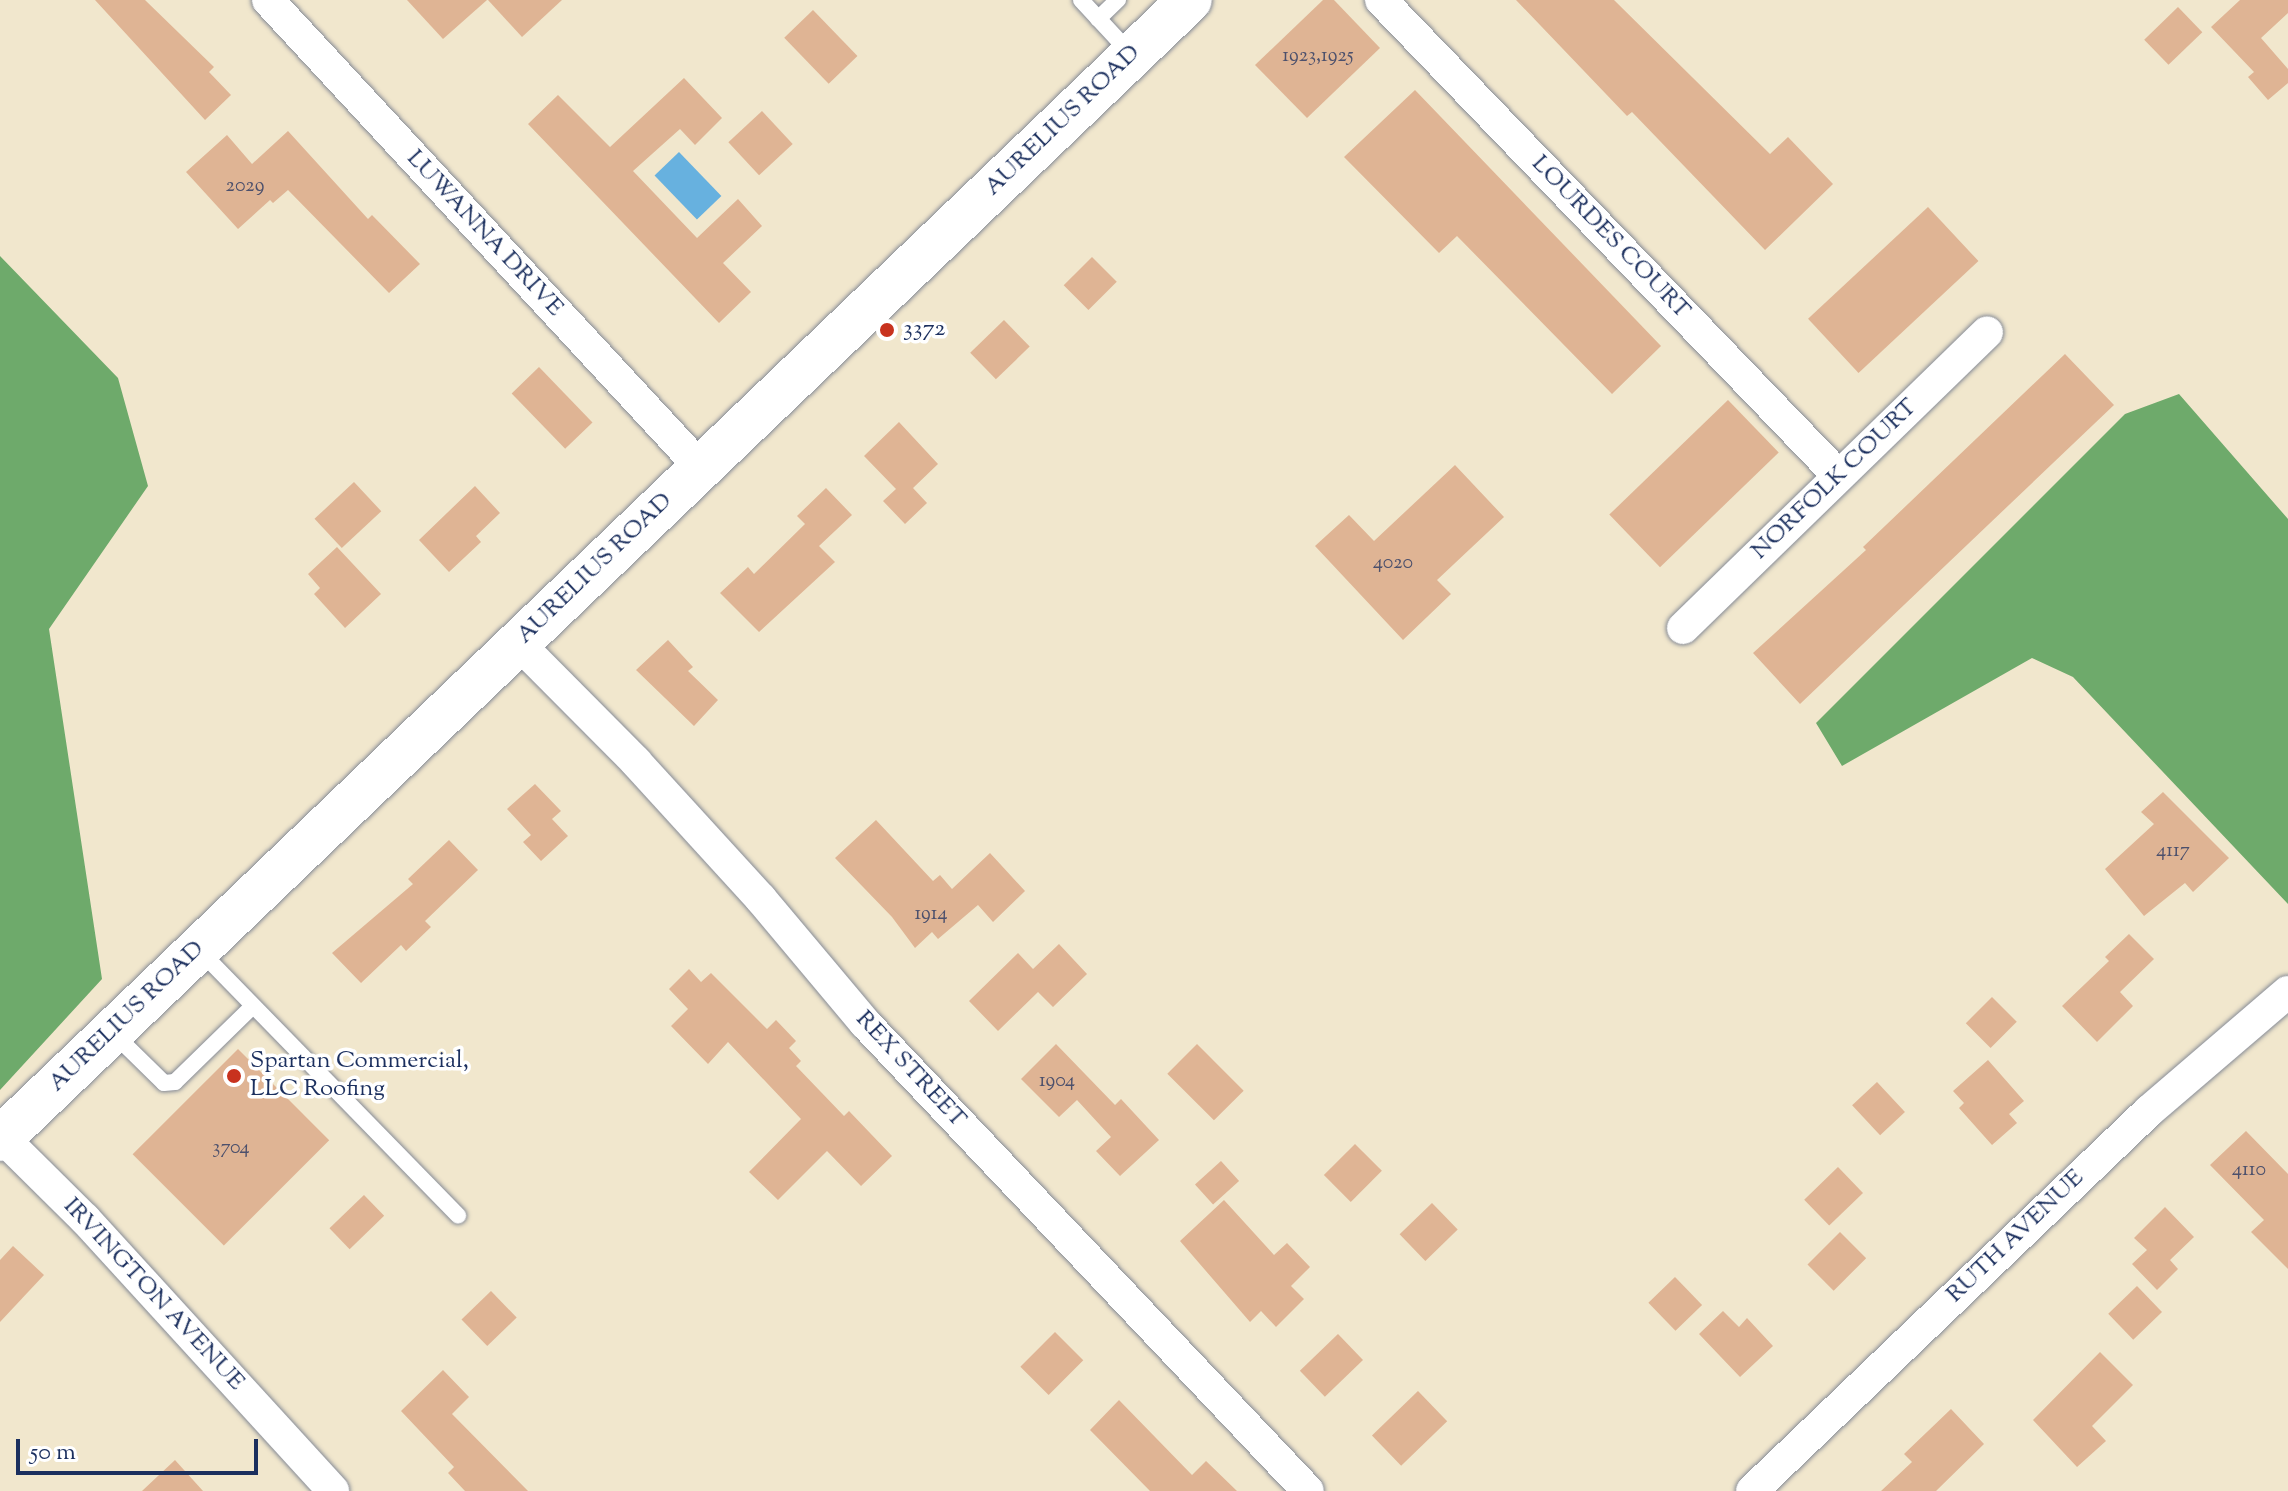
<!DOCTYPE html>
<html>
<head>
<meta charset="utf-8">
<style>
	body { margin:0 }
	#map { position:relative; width:2288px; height:1491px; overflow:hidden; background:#f1e7cd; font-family:"Sorts Mill Goudy",serif }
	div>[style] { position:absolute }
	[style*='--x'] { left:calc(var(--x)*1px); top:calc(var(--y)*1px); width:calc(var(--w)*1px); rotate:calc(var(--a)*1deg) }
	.forest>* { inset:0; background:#6eaa6b }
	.water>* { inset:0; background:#67b1df; transform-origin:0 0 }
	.building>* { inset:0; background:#dfb494; transform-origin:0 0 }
	.roads { filter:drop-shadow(0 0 2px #868b96) drop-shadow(0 0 2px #868b96) }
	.lane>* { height:16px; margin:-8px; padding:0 8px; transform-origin:8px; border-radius:8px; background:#fff }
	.street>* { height:32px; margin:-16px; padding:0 16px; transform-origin:16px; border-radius:16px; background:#fff }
	.secondary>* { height:44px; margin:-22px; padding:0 22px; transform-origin:22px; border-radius:22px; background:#fff }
	.dots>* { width:22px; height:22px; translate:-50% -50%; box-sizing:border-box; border:4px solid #fff; border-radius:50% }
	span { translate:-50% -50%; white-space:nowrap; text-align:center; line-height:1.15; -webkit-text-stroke:7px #fff; paint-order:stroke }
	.number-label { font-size:20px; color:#4c506c }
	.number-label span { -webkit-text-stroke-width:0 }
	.street-label { font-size:24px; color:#1b2f5e }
	.poi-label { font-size:24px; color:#1b2f5e }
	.left { translate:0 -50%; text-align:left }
	.scale { position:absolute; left:16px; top:1439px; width:242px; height:36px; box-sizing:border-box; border:4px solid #1b2f5e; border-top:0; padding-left:10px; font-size:24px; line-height:28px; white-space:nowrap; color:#1b2f5e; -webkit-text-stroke:6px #fff; paint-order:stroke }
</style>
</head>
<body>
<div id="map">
	<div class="forest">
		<div style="clip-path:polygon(0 256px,118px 378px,148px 486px,49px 629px,102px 979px,0 1090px)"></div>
		<div style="clip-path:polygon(2179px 394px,2288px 519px,2288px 904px,2073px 677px,2032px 658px,1842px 766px,1816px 723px,2125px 414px)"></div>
	</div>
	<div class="water">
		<div style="left:679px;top:152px;width:61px;height:34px;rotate:46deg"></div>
	</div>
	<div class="building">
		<div style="clip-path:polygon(95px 0,145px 0,214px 67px,209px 72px,231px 95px,205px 120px)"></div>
		<div style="clip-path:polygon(407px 0,487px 0,443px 39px)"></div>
		<div style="clip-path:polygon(488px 0,562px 0,522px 37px)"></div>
		<div style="clip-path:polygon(1323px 0,1334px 0,1380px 48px,1307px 118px,1255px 65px)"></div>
		<div style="clip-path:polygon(1516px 0,1614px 0,1770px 154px,1788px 137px,1833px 184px,1765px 250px,1632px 112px,1627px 116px)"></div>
		<div style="clip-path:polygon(2240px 0,2288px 0,2288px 13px,2261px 38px,2288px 69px,2288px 83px,2268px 100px,2248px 77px,2254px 72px,2211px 27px)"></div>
		<div style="left:2178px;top:7px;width:35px;height:47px;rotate:46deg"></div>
		<div style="left:813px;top:10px;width:64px;height:40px;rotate:46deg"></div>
		<div style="clip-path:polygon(684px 78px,722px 118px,695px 145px,680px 129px,633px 171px,697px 238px,738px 199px,762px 226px,723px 263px,751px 292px,719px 323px,528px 124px,558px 95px,610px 147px)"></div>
		<div style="clip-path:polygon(1415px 90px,1661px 346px,1612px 394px,1457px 236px,1439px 253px,1344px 157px)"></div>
		<div style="left:762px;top:111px;width:45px;height:46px;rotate:47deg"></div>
		<div style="clip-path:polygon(288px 131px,368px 219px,372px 215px,420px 264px,389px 293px,288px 190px,273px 203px,270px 200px,238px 229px,186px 172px,227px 135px,252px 164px)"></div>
		<div style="left:1928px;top:207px;width:74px;height:164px;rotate:47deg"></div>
		<div style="left:1092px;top:257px;width:35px;height:40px;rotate:45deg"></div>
		<div style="left:1004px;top:320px;width:37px;height:47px;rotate:46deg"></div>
		<div style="clip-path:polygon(2065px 354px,2114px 405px,1800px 704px,1753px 653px,1866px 550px,1863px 547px)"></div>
		<div style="left:539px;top:367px;width:77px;height:38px;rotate:46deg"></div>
		<div style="left:1728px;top:400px;width:73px;height:165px;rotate:46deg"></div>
		<div style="clip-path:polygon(899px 422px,938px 464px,913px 488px,927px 503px,905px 524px,883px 501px,896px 489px,864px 456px)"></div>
		<div style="clip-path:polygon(1455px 465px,1504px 517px,1437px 580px,1451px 594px,1403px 640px,1315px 546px,1349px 515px,1374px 541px)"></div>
		<div style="left:354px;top:482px;width:40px;height:54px;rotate:47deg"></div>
		<div style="clip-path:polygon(475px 486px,500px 513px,476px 536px,481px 542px,449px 572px,419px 540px)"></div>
		<div style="clip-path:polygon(826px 488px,852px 515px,819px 546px,835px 562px,759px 632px,720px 593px,748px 567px,754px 574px,805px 524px,797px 516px)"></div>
		<div style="clip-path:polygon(337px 547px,381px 594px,345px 628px,314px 594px,320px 588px,308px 574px)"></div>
		<div style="clip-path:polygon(668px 640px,693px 667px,688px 671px,718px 700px,694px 726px,636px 670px)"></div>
		<div style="clip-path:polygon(535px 784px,561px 811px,552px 819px,568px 836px,541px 861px,523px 842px,531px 835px,507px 809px)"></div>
		<div style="clip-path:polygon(2163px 792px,2229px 858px,2193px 892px,2185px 883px,2144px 916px,2105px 869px,2154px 824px,2141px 812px)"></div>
		<div style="clip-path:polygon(876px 820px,933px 881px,940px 875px,952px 889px,990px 853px,1025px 891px,993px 922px,978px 905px,938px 939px,932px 932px,915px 948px,892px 917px,835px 858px)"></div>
		<div style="clip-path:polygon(449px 840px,478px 870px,425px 921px,431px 927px,406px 951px,401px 945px,361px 983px,332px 953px,413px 884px,408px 879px)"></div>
		<div style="clip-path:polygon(2129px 934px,2154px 959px,2120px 992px,2133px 1006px,2097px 1042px,2062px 1006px,2109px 961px,2105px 957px)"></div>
		<div style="clip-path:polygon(1059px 944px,1087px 974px,1053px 1007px,1038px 992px,998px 1031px,969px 1001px,1018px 953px,1033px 969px)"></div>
		<div style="clip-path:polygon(689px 969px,701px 982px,711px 973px,767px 1029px,776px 1020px,796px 1041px,789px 1048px,801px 1061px,796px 1066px,844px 1116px,849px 1111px,892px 1156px,861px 1186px,827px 1151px,778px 1200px,749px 1172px,801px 1119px,728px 1042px,708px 1064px,671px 1026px,688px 1009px,669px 989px)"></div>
		<div style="left:1992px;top:997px;width:35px;height:37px;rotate:45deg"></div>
		<div style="clip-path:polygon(1056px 1044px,1115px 1105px,1121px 1099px,1159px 1140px,1120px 1176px,1096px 1151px,1111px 1137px,1077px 1100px,1059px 1117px,1021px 1079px)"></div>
		<div style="left:1197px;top:1044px;width:66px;height:42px;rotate:45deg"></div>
		<div style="left:238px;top:1049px;width:129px;height:149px;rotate:45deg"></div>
		<div style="clip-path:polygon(1988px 1060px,2024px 1101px,2009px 1114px,2017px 1123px,1992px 1145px,1959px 1108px,1964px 1103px,1953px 1091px)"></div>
		<div style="left:1877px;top:1082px;width:41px;height:34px;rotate:47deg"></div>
		<div style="clip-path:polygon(2246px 1131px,2288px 1174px,2288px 1269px,2251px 1232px,2264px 1220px,2210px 1165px)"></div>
		<div style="left:1355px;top:1144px;width:38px;height:44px;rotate:45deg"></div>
		<div style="left:1221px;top:1161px;width:27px;height:35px;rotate:48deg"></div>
		<div style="left:1838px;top:1167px;width:36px;height:47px;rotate:46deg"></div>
		<div style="left:364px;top:1195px;width:29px;height:48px;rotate:46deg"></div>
		<div style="clip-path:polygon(1224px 1200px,1274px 1255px,1287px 1243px,1310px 1267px,1291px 1286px,1304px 1299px,1276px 1327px,1261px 1311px,1250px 1322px,1180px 1241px)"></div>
		<div style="left:1432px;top:1203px;width:37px;height:45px;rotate:46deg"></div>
		<div style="clip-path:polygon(2165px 1207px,2194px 1237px,2170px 1260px,2178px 1269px,2157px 1290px,2132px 1264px,2147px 1250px,2134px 1238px)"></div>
		<div style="left:1840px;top:1232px;width:37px;height:46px;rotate:45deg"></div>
		<div style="clip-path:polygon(13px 1246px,44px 1275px,0 1322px,0 1260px)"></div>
		<div style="left:1675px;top:1277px;width:39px;height:37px;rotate:46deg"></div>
		<div style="left:2137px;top:1286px;width:36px;height:40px;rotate:46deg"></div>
		<div style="left:491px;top:1291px;width:37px;height:41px;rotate:46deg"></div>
		<div style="clip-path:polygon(1723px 1311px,1739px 1327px,1747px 1318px,1773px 1346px,1740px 1377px,1699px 1334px)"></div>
		<div style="left:1055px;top:1332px;width:40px;height:49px;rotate:45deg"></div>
		<div style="left:1338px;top:1334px;width:36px;height:53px;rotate:46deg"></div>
		<div style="clip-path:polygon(2100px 1352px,2133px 1385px,2092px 1426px,2106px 1441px,2077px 1467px,2033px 1420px)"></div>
		<div style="clip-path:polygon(443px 1370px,469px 1397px,452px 1414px,528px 1491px,465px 1491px,448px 1473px,454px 1467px,401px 1411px)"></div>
		<div style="left:1418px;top:1391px;width:42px;height:64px;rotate:46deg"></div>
		<div style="clip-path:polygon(1119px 1400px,1192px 1475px,1206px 1461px,1237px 1491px,1150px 1491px,1090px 1430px)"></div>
		<div style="clip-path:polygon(1951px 1409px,1984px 1444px,1936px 1491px,1881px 1491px,1912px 1462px,1904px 1454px)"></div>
		<div style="clip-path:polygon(175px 1460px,203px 1491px,142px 1491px)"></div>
	</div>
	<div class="roads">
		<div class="lane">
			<div style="--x:1081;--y:0;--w:74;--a:47.2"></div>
			<div style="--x:1098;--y:19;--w:28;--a:-44"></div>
			<div style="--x:199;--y:950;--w:371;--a:45.7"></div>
			<div style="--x:113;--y:1033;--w:71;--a:44.4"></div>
			<div style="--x:164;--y:1083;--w:11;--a:-5"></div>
			<div style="--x:175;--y:1082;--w:109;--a:-44.3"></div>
		</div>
		<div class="street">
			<div style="--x:268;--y:0;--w:638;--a:47.22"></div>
			<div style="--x:1381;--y:0;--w:659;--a:46.11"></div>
			<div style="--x:1683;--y:628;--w:424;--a:-44.2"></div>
			<div style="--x:518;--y:643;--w:168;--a:45.2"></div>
			<div style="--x:636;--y:762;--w:185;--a:47.6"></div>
			<div style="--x:761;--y:899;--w:162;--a:50"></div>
			<div style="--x:865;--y:1023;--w:644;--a:46.57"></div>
			<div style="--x:2;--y:1137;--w:117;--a:44.7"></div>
			<div style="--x:85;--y:1219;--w:368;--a:47.6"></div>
			<div style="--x:1752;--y:1491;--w:550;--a:-43.75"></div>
			<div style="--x:2149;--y:1111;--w:183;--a:-40.6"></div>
		</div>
		<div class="secondary">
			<div style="--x:0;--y:1139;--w:1647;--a:-43.75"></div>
		</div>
	</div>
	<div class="dots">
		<div style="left:887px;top:330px;background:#c8321e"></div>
		<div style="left:234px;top:1076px;background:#c8321e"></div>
	</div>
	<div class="number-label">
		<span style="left:1318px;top:56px">1923,1925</span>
		<span style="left:245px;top:186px">2029</span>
		<span style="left:1393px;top:563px">4020</span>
		<span style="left:2173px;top:851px">4117</span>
		<span style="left:931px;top:914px">1914</span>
		<span style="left:1057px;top:1081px">1904</span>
		<span style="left:231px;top:1148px">3704</span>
		<span style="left:2249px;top:1170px">4110</span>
	</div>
	<div class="street-label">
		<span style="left:1063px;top:121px;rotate:-44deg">AURELIUS ROAD</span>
		<span style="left:484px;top:234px;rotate:47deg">LUWANNA DRIVE</span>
		<span style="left:1610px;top:238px;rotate:46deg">LOURDES COURT</span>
		<span style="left:1835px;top:480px;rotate:-44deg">NORFOLK COURT</span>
		<span style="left:595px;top:569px;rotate:-44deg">AURELIUS ROAD</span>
		<span style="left:127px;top:1017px;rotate:-44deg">AURELIUS ROAD</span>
		<span style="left:910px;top:1070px;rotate:47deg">REX STREET</span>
		<span style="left:2016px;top:1237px;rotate:-44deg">RUTH AVENUE</span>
		<span style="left:153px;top:1295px;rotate:47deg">IRVINGTON AVENUE</span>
	</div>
	<div class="poi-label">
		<span class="left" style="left:903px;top:330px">3372</span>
		<span class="left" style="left:250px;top:1076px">Spartan Commercial,<br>LLC Roofing</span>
	</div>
	<div class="scale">50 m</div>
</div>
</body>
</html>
